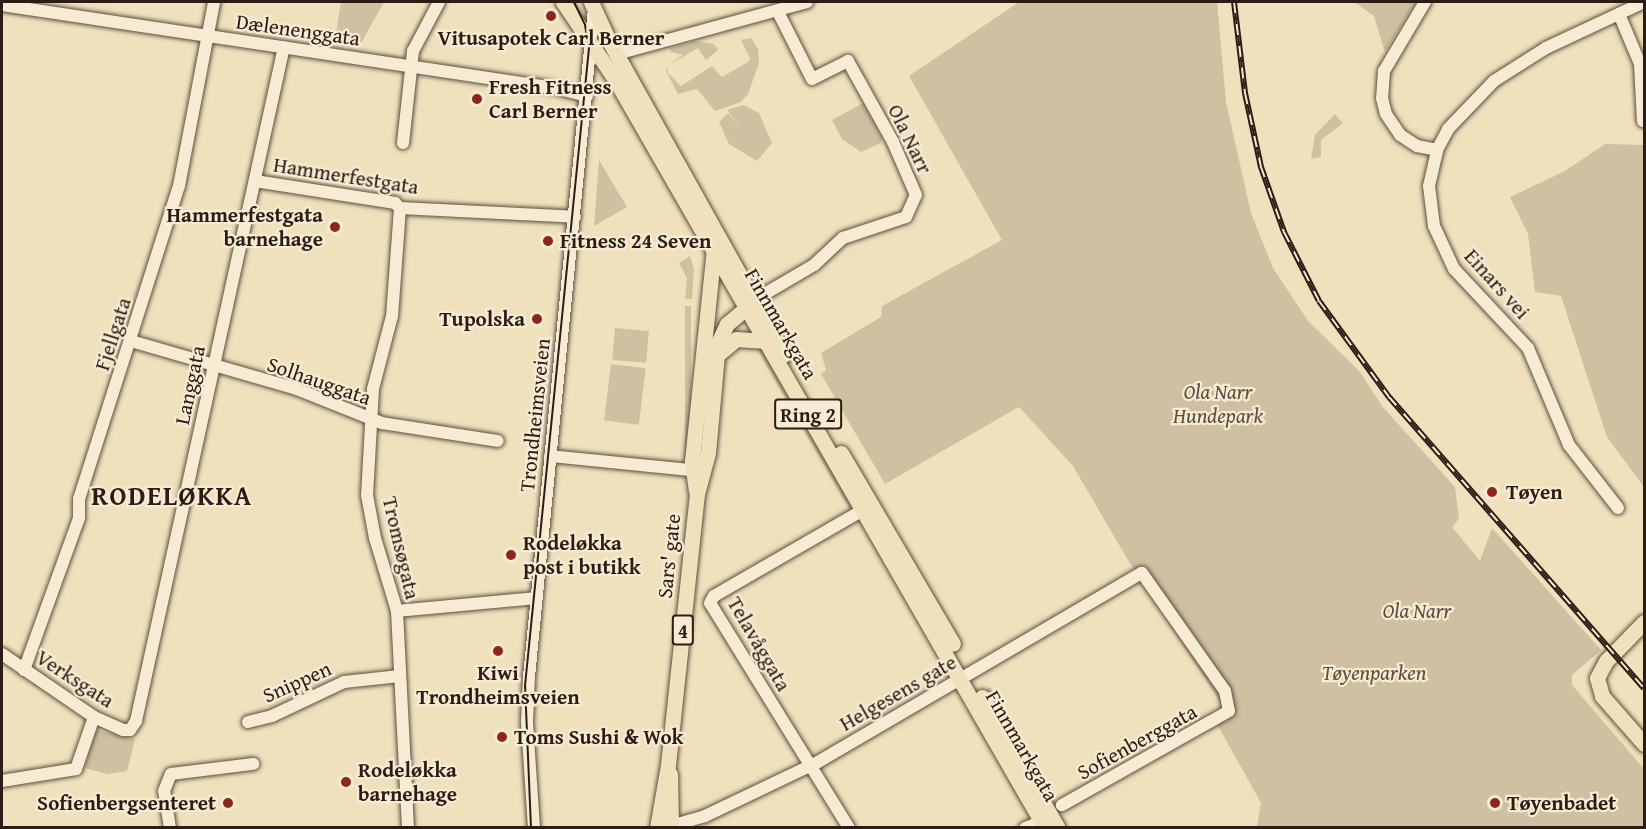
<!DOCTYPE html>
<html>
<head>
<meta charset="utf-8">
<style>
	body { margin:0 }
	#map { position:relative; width:1646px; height:829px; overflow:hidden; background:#efe1bc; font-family:"Gentium Book Plus",serif }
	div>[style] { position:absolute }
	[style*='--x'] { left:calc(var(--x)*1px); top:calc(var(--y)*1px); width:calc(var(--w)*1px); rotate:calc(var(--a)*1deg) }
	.green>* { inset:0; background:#cec0a0; transform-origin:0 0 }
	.roads { filter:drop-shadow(0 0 2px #5e4d3f) drop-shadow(0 0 2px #5e4d3f) }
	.minor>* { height:12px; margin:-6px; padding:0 6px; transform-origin:6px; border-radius:6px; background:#f5ecd3 }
	.major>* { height:15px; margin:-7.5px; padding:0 7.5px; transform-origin:7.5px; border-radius:7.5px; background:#efe1bc }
	.tram>* { height:1.5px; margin:-0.75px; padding:0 0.75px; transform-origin:0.75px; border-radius:0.75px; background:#2d1c15 }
	.rail>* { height:6px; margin-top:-3px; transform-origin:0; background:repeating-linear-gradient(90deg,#f5ecd3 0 11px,#2d1c15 0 22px); box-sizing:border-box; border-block:2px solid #2d1c15 }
	.dots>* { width:16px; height:16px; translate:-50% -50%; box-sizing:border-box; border:3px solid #f5ecd3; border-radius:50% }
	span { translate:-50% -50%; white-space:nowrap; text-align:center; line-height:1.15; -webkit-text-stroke:4.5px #f5ecd3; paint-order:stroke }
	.shield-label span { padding:2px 4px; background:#f5ecd3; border:2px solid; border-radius:4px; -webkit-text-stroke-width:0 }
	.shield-label { font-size:20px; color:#2d1c15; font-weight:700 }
	.street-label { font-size:21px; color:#2d1c15 }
	.poi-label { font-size:21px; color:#2d1c15; font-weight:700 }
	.left { translate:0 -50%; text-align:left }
	.right { translate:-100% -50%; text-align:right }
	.park-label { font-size:21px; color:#5d4d3f; font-style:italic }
	.district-label { font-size:27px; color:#2d1c15; font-weight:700; letter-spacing:1.5px }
	.frame { position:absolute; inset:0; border:3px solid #2d1c15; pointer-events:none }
</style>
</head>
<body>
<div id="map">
	<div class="green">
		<div style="clip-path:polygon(341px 2px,384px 2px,361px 43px,335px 39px)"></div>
		<div style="clip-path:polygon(1019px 2px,1217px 2px,1226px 102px,1251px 213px,1273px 268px,1308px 321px,1360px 372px,1382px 406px,1455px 487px,1459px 519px,1452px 527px,1480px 561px,1492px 528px,1601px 650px,1572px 675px,1572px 685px,1644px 769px,1644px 827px,1257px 827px,1261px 803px,1217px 724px,1222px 705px,1128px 560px,1073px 466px,1019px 407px,885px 484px,821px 374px,826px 370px,821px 353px,881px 317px,882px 306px,1002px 240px,909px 76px)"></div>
		<div style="clip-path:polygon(1354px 2px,1416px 2px,1385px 52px,1374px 16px)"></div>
		<div style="clip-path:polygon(751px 38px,758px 49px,759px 63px,748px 94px,741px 102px,715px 111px,697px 89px,678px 94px,666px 71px,667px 66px,683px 55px,671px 52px,670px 48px,696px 41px,714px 44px,718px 50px,706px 60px,698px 48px,667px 66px,668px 73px,681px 86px,712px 66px,722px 77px,748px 62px,750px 58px,741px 40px)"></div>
		<div style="clip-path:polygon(863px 103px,882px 138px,881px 143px,861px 152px,842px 139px,832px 120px)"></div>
		<div style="clip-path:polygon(743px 105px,759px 113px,772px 143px,757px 161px,729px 144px,719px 122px,728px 113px,742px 129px,727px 110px)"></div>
		<div style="clip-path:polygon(1335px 114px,1343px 123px,1321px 140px,1321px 157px,1311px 159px,1315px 135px)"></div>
		<div style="clip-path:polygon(1605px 144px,1644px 145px,1644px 487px,1607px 437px,1561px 296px,1535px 292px,1528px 234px,1510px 197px,1565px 171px)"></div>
		<div style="clip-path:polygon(599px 160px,627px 207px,594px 226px)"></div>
		<div style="clip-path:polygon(690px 256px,694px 269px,692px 299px,685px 299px,687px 278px,679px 263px)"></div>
		<div style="left:685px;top:306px;width:6px;height:150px"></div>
		<div style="left:615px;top:328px;width:34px;height:32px;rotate:5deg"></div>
		<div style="clip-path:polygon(755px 345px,763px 350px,851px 501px,850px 510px)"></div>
		<div style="left:611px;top:364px;width:35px;height:57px;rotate:7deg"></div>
		<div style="left:990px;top:687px;width:118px;height:4px;rotate:60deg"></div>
		<div style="clip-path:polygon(95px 730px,135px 739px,127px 771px,108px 774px,85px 768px)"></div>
	</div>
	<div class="roads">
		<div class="minor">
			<div style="--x:1425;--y:2;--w:80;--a:120.7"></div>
			<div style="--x:1384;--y:71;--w:27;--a:94"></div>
			<div style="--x:1382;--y:98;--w:16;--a:76"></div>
			<div style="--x:1386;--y:114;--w:25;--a:56"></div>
			<div style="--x:1400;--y:135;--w:20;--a:33"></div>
			<div style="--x:1417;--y:146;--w:20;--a:11"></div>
			<div style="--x:2;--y:5;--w:559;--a:8.54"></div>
			<div style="--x:555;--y:88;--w:33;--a:14"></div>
			<div style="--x:1619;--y:14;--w:54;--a:67.2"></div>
			<div style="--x:1640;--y:64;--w:57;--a:87"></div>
			<div style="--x:617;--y:54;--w:197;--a:-15.3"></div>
			<div style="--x:403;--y:143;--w:93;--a:-83.8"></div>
			<div style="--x:413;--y:51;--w:55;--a:-62"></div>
			<div style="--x:255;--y:181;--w:142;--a:8.9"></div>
			<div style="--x:395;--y:203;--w:7;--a:45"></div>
			<div style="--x:400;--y:208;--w:175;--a:2.9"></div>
			<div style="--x:400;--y:208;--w:108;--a:94.2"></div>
			<div style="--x:392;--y:316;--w:75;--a:104.6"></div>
			<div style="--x:373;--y:389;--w:106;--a:93.2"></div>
			<div style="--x:367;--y:495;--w:44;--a:79.5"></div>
			<div style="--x:375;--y:538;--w:76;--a:73.2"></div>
			<div style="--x:397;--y:611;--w:217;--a:87.1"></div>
			<div style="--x:756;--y:299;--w:67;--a:-30.4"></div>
			<div style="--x:814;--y:265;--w:40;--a:-43"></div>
			<div style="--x:843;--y:238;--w:66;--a:-18.4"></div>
			<div style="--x:906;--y:217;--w:24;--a:-66"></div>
			<div style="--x:916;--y:195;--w:58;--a:-113.5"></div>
			<div style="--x:893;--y:142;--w:93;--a:-119.1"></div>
			<div style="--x:848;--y:61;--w:40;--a:153.4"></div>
			<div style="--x:812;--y:79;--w:77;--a:-116.9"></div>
			<div style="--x:131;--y:341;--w:170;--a:16.1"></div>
			<div style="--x:294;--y:388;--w:95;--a:21.7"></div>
			<div style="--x:382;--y:423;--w:117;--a:8.8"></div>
			<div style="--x:550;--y:456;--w:152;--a:5.7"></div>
			<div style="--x:1618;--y:508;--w:80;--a:-127.9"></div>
			<div style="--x:1569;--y:445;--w:105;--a:-112.9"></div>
			<div style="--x:1528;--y:348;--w:108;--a:-133.1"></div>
			<div style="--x:1454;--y:269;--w:47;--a:-114.9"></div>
			<div style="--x:1434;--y:226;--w:40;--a:-97.1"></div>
			<div style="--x:1429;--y:186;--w:37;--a:-77"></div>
			<div style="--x:1437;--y:150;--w:24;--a:-62"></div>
			<div style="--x:1448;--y:129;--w:66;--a:-46.2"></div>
			<div style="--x:1494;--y:81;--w:62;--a:-32.4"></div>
			<div style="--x:1546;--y:48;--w:108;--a:-25.1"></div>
			<div style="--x:397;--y:611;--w:140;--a:-5.3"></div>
			<div style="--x:2;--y:654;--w:112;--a:34.4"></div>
			<div style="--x:94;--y:717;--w:32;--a:24"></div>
			<div style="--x:123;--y:730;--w:7;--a:0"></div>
			<div style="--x:130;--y:730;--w:11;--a:-56"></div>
			<div style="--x:136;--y:721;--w:690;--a:-77.62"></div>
			<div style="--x:24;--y:670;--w:162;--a:-70.1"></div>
			<div style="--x:79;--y:518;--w:19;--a:-90"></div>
			<div style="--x:79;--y:499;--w:329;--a:-72.3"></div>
			<div style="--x:179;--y:186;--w:187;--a:-79.2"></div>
			<div style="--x:248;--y:722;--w:25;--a:-14"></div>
			<div style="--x:272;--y:716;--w:80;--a:-25.3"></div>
			<div style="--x:344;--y:682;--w:56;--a:-6.1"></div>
			<div style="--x:2;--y:781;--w:75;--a:-9.2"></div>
			<div style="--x:76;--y:769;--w:55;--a:-70.9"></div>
			<div style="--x:170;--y:828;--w:37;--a:-99"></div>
			<div style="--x:164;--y:791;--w:18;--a:-68"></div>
			<div style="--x:171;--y:774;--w:83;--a:-7"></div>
			<div style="--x:534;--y:828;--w:106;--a:-93.8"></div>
			<div style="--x:527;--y:722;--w:45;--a:-87.5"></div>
			<div style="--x:529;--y:677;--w:672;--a:-84.45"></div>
			<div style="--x:664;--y:828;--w:43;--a:-16.3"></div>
			<div style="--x:705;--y:816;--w:125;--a:-25.5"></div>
			<div style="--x:818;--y:762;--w:375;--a:-30.3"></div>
			<div style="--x:1142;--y:573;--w:144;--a:54.9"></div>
			<div style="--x:1225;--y:691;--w:20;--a:79"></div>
			<div style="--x:1229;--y:711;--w:192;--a:150.6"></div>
			<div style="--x:849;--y:828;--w:264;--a:-121.7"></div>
			<div style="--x:710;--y:603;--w:8;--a:-60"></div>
			<div style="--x:714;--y:596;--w:172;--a:-30"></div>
			<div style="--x:1025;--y:828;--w:26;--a:-21"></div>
		</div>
		<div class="major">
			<div style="--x:563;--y:2;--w:95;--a:56.1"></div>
			<div style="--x:616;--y:81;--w:861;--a:60.13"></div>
			<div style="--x:591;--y:2;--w:43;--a:65.2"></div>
			<div style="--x:609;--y:41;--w:359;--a:60.8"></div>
			<div style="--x:716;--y:356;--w:26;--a:-40"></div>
			<div style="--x:736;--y:339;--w:30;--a:4"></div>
			<div style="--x:841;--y:453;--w:221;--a:59.6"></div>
			<div style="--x:696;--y:491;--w:30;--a:-98"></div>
			<div style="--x:692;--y:461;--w:213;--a:-84.1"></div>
			<div style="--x:1644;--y:622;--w:54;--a:134.3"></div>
			<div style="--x:1606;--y:661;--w:19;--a:118"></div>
			<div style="--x:1597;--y:678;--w:19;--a:74"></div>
			<div style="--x:1602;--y:696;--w:64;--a:48.8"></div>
			<div style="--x:982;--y:697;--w:151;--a:59.9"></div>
			<div style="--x:670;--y:774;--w:54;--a:88.9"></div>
			<div style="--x:657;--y:828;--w:64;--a:-80.1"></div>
			<div style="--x:668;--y:765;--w:273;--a:-83.9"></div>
			<div style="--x:697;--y:494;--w:42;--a:-75"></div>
			<div style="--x:708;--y:453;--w:110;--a:-84.8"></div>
			<div style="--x:718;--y:343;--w:21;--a:-65"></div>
			<div style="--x:727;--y:324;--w:35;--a:-40"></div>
		</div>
	</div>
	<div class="tram">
		<div style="--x:531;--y:828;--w:142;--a:-92.4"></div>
		<div style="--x:525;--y:686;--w:641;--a:-84.27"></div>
		<div style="--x:589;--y:48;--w:23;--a:-100"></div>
		<div style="--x:585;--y:25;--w:25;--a:-116"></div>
	</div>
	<div class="rail">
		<div style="--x:1234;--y:2;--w:92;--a:83.1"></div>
		<div style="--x:1245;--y:93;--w:76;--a:77.8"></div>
		<div style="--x:1261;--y:167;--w:69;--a:70.5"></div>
		<div style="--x:1284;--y:232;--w:77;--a:63.1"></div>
		<div style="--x:1319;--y:301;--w:119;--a:53.9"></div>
		<div style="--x:1389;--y:397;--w:387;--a:48.8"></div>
	</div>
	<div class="dots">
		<div style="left:551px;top:16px;background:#8f2418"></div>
		<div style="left:477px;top:99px;background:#8f2418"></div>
		<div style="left:335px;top:227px;background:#8f2418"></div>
		<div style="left:548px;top:241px;background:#8f2418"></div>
		<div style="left:537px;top:319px;background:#8f2418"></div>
		<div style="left:1492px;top:492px;background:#8f2418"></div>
		<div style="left:511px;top:555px;background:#8f2418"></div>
		<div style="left:498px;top:651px;background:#8f2418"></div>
		<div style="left:502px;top:737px;background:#8f2418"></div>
		<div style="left:346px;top:782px;background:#8f2418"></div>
		<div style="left:228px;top:803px;background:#8f2418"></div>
		<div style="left:1495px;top:803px;background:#8f2418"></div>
	</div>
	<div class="shield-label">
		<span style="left:808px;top:414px">Ring 2</span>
		<span style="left:683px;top:630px">4</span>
	</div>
	<div class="street-label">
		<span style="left:298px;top:30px;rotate:8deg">Dælenenggata</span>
		<span style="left:910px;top:139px;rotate:64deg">Ola Narr</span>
		<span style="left:346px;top:176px;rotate:9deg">Hammerfestgata</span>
		<span style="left:1497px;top:284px;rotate:48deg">Einars vei</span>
		<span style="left:781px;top:324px;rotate:60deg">Finnmarkgata</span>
		<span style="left:113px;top:334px;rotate:-72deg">Fjellgata</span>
		<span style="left:319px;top:381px;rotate:19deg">Solhauggata</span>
		<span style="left:190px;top:385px;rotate:-78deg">Langgata</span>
		<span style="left:535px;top:415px;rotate:-84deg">Trondheimsveien</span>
		<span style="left:401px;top:548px;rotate:77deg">Tromsøgata</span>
		<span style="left:669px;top:556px;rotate:-84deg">Sars' gate</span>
		<span style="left:759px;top:644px;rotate:60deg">Telavåggata</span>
		<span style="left:75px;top:679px;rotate:33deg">Verksgata</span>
		<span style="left:297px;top:682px;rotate:-24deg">Snippen</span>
		<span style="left:898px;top:693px;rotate:-30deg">Helgesens gate</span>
		<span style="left:1137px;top:742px;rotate:-29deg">Sofienberggata</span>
		<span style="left:1022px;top:746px;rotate:60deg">Finnmarkgata</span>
	</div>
	<div class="poi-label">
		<span style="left:551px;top:38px">Vitusapotek Carl Berner</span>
		<span class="left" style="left:489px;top:99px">Fresh Fitness<br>Carl Berner</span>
		<span class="right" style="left:323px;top:227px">Hammerfestgata<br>barnehage</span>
		<span class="left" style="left:560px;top:241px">Fitness 24 Seven</span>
		<span class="right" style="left:525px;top:319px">Tupolska</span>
		<span class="left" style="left:1506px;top:492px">Tøyen</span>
		<span class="left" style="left:523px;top:555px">Rodeløkka<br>post i butikk</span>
		<span style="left:498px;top:685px">Kiwi<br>Trondheimsveien</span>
		<span class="left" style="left:514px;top:737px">Toms Sushi &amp; Wok</span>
		<span class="left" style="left:358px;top:782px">Rodeløkka<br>barnehage</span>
		<span class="right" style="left:216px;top:803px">Sofienbergsenteret</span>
		<span class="left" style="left:1507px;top:803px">Tøyenbadet</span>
	</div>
	<div class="park-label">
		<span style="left:1218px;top:404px">Ola Narr<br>Hundepark</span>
		<span style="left:1417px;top:611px">Ola Narr</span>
		<span style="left:1374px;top:673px">Tøyenparken</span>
	</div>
	<div class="district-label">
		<span style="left:172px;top:496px">RODELØKKA</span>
	</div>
	<div class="frame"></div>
</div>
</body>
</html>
